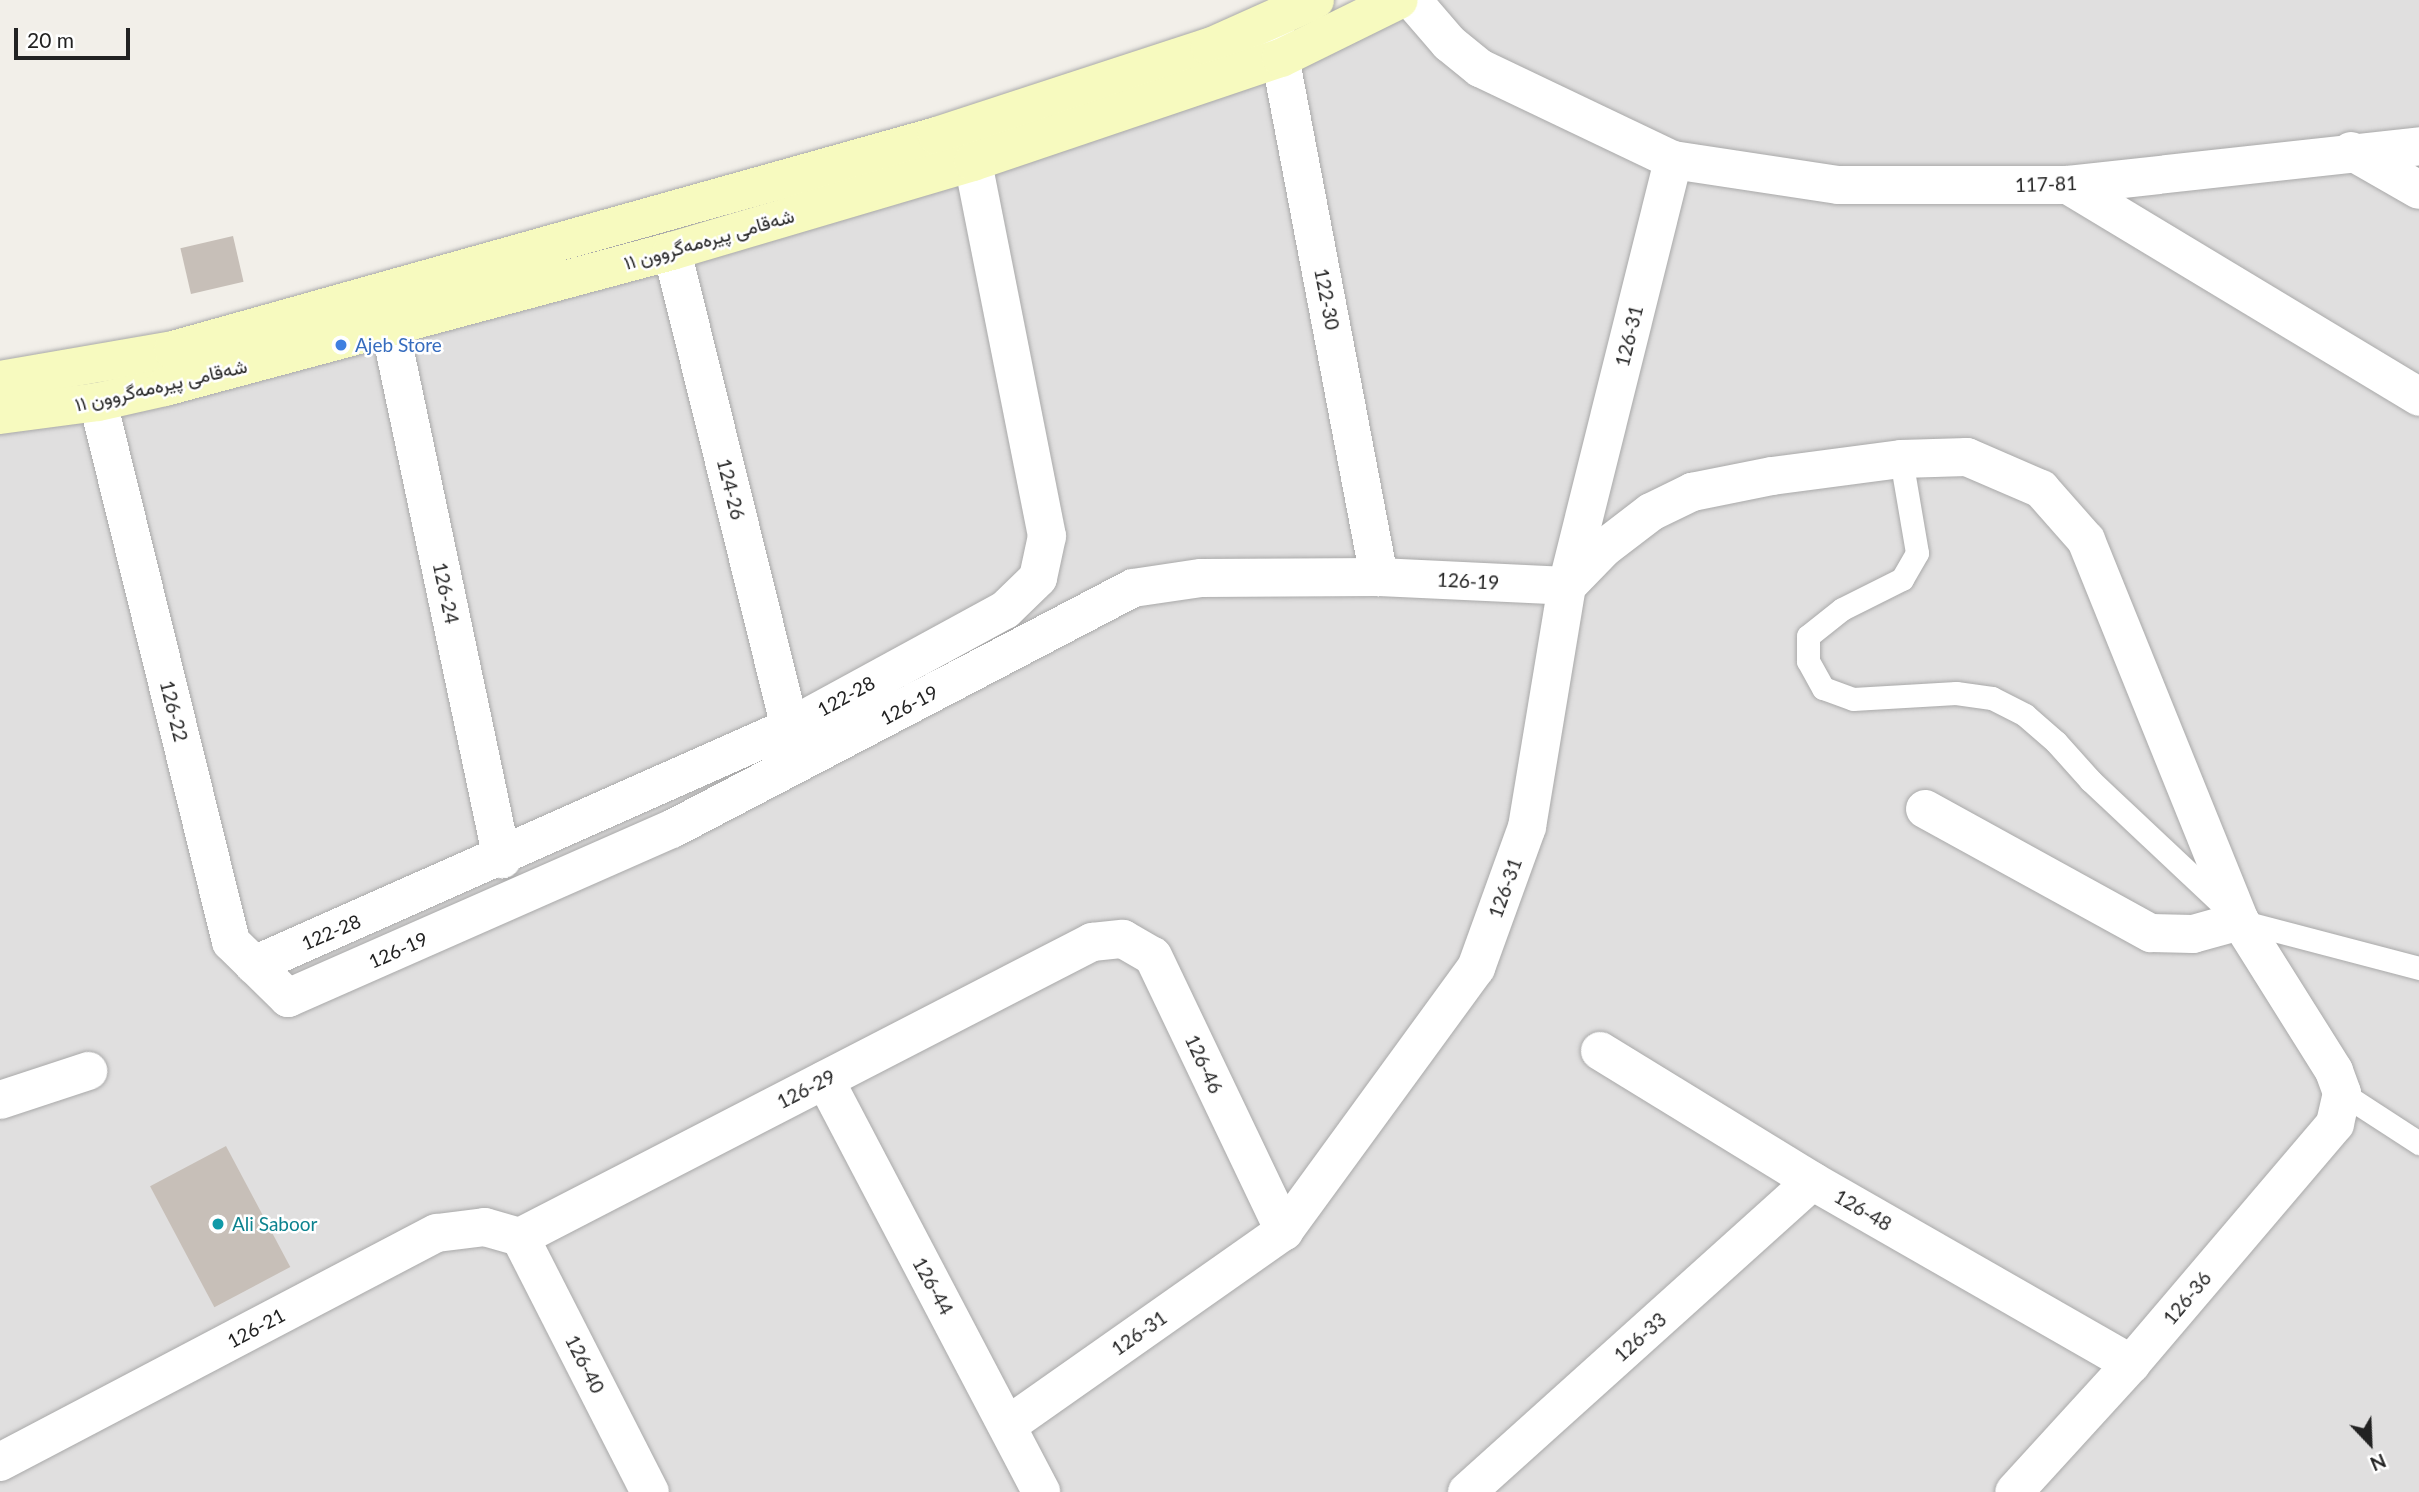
<!DOCTYPE html>
<html>
<head>
<meta charset="utf-8">
<style>
	body { margin:0 }
	#map { position:relative; width:2419px; height:1492px; overflow:hidden; background:#f2efe9; font-family:Lato,Vazirmatn,sans-serif }
	div>[style] { position:absolute }
	[style*='--x'] { left:calc(var(--x)*1px); top:calc(var(--y)*1px); width:calc(var(--w)*1px); rotate:calc(var(--a)*1deg) }
	.residential>* { inset:0; background:#e0dfdf }
	.building>* { inset:0; background:#c7bfb8; transform-origin:0 0 }
	.roads { filter:drop-shadow(0 0 2px #a9a9a9) drop-shadow(0 0 2px #a9a9a9) }
	.lane>* { height:23px; margin:-11.5px; padding:0 11.5px; transform-origin:11.5px; border-radius:11.5px; background:#fff }
	.street>* { height:38px; margin:-19px; padding:0 19px; transform-origin:19px; border-radius:19px; background:#fff }
	.secondary>* { height:38px; margin:-19px; padding:0 19px; transform-origin:19px; border-radius:19px; background:#f7fabf }
	.dots>* { width:19px; height:19px; translate:-50% -50%; box-sizing:border-box; border:4px solid #fff; border-radius:50% }
	span { translate:-50% -50%; white-space:nowrap; text-align:center; line-height:1.15; -webkit-text-stroke:5px #fff; paint-order:stroke }
	.street-label { font-size:19px; color:#222 }
	.shop-label { font-size:19px; color:#366cbe }
	.left { translate:0 -50%; text-align:left }
	.culture-label { font-size:19px; color:#0d838f }
	.north { position:absolute; left:2335px; top:1408px; width:70px; height:70px; -webkit-text-stroke:5px #fff; paint-order:stroke; rotate:157deg; font-size:19px; font-weight:700; line-height:28px; text-align:center; color:#222 }
	.north::after { content:''; display:block; margin:auto; width:24px; height:32px; background:#222; clip-path:polygon(50% 0,100% 100%,50% 72%,0 100%) }
	.scale { position:absolute; left:14px; top:28px; width:116px; height:32px; box-sizing:border-box; border:4px solid #222; border-top:0; padding-left:9px; font-size:21px; line-height:24px; white-space:nowrap; color:#222; -webkit-text-stroke:5px #fff; paint-order:stroke }
</style>
</head>
<body>
<div id="map">
	<div class="residential">
		<div style="clip-path:polygon(1360px 0,2419px 0,2419px 1492px,0 1492px,0 412px,972px 162px)"></div>
	</div>
	<div class="building">
		<div style="left:233px;top:236px;width:47px;height:54px;rotate:77deg"></div>
		<div style="left:226px;top:1146px;width:137px;height:86px;rotate:62deg"></div>
	</div>
	<div class="roads">
		<div class="lane">
			<div style="--x:1901;--y:459;--w:95;--a:80.3"></div>
			<div style="--x:1917;--y:553;--w:30;--a:120"></div>
			<div style="--x:1902;--y:579;--w:67;--a:153.4"></div>
			<div style="--x:1842;--y:609;--w:43;--a:141.5"></div>
			<div style="--x:1808;--y:636;--w:25;--a:90"></div>
			<div style="--x:1808;--y:661;--w:31;--a:61"></div>
			<div style="--x:1823;--y:688;--w:32;--a:20"></div>
			<div style="--x:1853;--y:699;--w:103;--a:-3.3"></div>
			<div style="--x:1956;--y:693;--w:36;--a:8"></div>
			<div style="--x:1992;--y:698;--w:37;--a:27"></div>
			<div style="--x:2025;--y:715;--w:41;--a:41.1"></div>
			<div style="--x:2056;--y:742;--w:52;--a:48.1"></div>
			<div style="--x:2091;--y:781;--w:204;--a:43.2"></div>
			<div style="--x:2240;--y:921;--w:185;--a:14.7"></div>
			<div style="--x:2342;--y:1093;--w:92;--a:33"></div>
		</div>
		<div class="street">
			<div style="--x:1412;--y:0;--w:57;--a:49.3"></div>
			<div style="--x:1449;--y:43;--w:40;--a:39"></div>
			<div style="--x:1480;--y:68;--w:214;--a:25.5"></div>
			<div style="--x:1673;--y:160;--w:167;--a:8.6"></div>
			<div style="--x:1838;--y:185;--w:230;--a:0"></div>
			<div style="--x:2068;--y:185;--w:353;--a:-6.3"></div>
			<div style="--x:1274;--y:25;--w:562;--a:79.23"></div>
			<div style="--x:2351;--y:151;--w:78;--a:29.8"></div>
			<div style="--x:2068;--y:185;--w:410;--a:31.1"></div>
			<div style="--x:672;--y:251;--w:490;--a:76.1"></div>
			<div style="--x:390;--y:328;--w:543;--a:78.09"></div>
			<div style="--x:98;--y:402;--w:556;--a:76.16"></div>
			<div style="--x:231;--y:942;--w:80;--a:44.5"></div>
			<div style="--x:288;--y:998;--w:420;--a:-23.8"></div>
			<div style="--x:672;--y:829;--w:520;--a:-27.6"></div>
			<div style="--x:1133;--y:588;--w:69;--a:-8.4"></div>
			<div style="--x:1201;--y:578;--w:178;--a:-0.3"></div>
			<div style="--x:1379;--y:577;--w:188;--a:2.7"></div>
			<div style="--x:1567;--y:586;--w:53;--a:-45.8"></div>
			<div style="--x:1604;--y:548;--w:59;--a:-37.5"></div>
			<div style="--x:1651;--y:512;--w:46;--a:-26"></div>
			<div style="--x:1692;--y:492;--w:82;--a:-11.3"></div>
			<div style="--x:1772;--y:476;--w:130;--a:-7.5"></div>
			<div style="--x:1901;--y:459;--w:66;--a:-1.7"></div>
			<div style="--x:1967;--y:457;--w:81;--a:23.4"></div>
			<div style="--x:2041;--y:489;--w:68;--a:48.6"></div>
			<div style="--x:2086;--y:540;--w:411;--a:68"></div>
			<div style="--x:2240;--y:921;--w:177;--a:57.9"></div>
			<div style="--x:2334;--y:1071;--w:23;--a:70"></div>
			<div style="--x:2342;--y:1093;--w:32;--a:103"></div>
			<div style="--x:2335;--y:1124;--w:315;--a:130.4"></div>
			<div style="--x:2131;--y:1364;--w:173;--a:132.4"></div>
			<div style="--x:1925;--y:809;--w:258;--a:28.8"></div>
			<div style="--x:2151;--y:933;--w:42;--a:1.4"></div>
			<div style="--x:2193;--y:934;--w:49;--a:-15.5"></div>
			<div style="--x:254;--y:965;--w:586;--a:-23.94"></div>
			<div style="--x:790;--y:727;--w:245;--a:-28.6"></div>
			<div style="--x:1005;--y:610;--w:46;--a:-44.1"></div>
			<div style="--x:1038;--y:578;--w:43;--a:-77.9"></div>
			<div style="--x:1047;--y:536;--w:381;--a:-101.2"></div>
			<div style="--x:1600;--y:1051;--w:249;--a:31.5"></div>
			<div style="--x:1812;--y:1181;--w:368;--a:29.8"></div>
			<div style="--x:825;--y:1080;--w:465;--a:62.3"></div>
			<div style="--x:0;--y:1100;--w:93;--a:-18.2"></div>
			<div style="--x:520;--y:1237;--w:644;--a:-27.28"></div>
			<div style="--x:1092;--y:942;--w:31;--a:-6"></div>
			<div style="--x:1123;--y:939;--w:34;--a:30"></div>
			<div style="--x:1153;--y:956;--w:305;--a:64.5"></div>
			<div style="--x:520;--y:1237;--w:286;--a:63"></div>
			<div style="--x:1008;--y:1425;--w:337;--a:-35.1"></div>
			<div style="--x:1284;--y:1231;--w:326;--a:-53.9"></div>
			<div style="--x:1476;--y:968;--w:150;--a:-70.1"></div>
			<div style="--x:1527;--y:827;--w:244;--a:-80.6"></div>
			<div style="--x:1567;--y:586;--w:439;--a:-76"></div>
			<div style="--x:0;--y:1462;--w:493;--a:-27.7"></div>
			<div style="--x:437;--y:1233;--w:48;--a:-7.1"></div>
			<div style="--x:485;--y:1227;--w:36;--a:16"></div>
			<div style="--x:1467;--y:1492;--w:464;--a:-42"></div>
		</div>
		<div class="secondary">
			<div style="--x:0;--y:380;--w:176;--a:-9.8"></div>
			<div style="--x:173;--y:350;--w:793;--a:-15.65"></div>
			<div style="--x:937;--y:136;--w:287;--a:-18.1"></div>
			<div style="--x:1210;--y:47;--w:115;--a:-24.1"></div>
			<div style="--x:0;--y:415;--w:99;--a:-7.6"></div>
			<div style="--x:98;--y:402;--w:69;--a:-12.6"></div>
			<div style="--x:165;--y:387;--w:525;--a:-15.02"></div>
			<div style="--x:672;--y:251;--w:314;--a:-16.5"></div>
			<div style="--x:973;--y:162;--w:325;--a:-18.7"></div>
			<div style="--x:1281;--y:58;--w:131;--a:-26.2"></div>
		</div>
	</div>
	<div class="dots">
		<div style="left:341px;top:345px;background:#3f7fe0"></div>
		<div style="left:218px;top:1224px;background:#0f9aa8"></div>
	</div>
	<div class="street-label">
		<span style="left:2046px;top:184px;rotate:-2deg">117-81</span>
		<span style="left:709px;top:239px;rotate:-16deg">شەقامی پیرەمەگروون ١١</span>
		<span style="left:1327px;top:299px;rotate:79deg">122-30</span>
		<span style="left:1629px;top:336px;rotate:-76deg">126-31</span>
		<span style="left:161px;top:385px;rotate:-13deg">شەقامی پیرەمەگروون ١١</span>
		<span style="left:731px;top:489px;rotate:76deg">124-26</span>
		<span style="left:1468px;top:581px;rotate:3deg">126-19</span>
		<span style="left:446px;top:593px;rotate:78deg">126-24</span>
		<span style="left:846px;top:696px;rotate:-29deg">122-28</span>
		<span style="left:909px;top:705px;rotate:-28deg">126-19</span>
		<span style="left:174px;top:711px;rotate:76deg">126-22</span>
		<span style="left:1505px;top:888px;rotate:-70deg">126-31</span>
		<span style="left:331px;top:932px;rotate:-23deg">122-28</span>
		<span style="left:398px;top:950px;rotate:-24deg">126-19</span>
		<span style="left:1204px;top:1064px;rotate:65deg">126-46</span>
		<span style="left:806px;top:1089px;rotate:-27deg">126-29</span>
		<span style="left:1863px;top:1210px;rotate:30deg">126-48</span>
		<span style="left:933px;top:1286px;rotate:61deg">126-44</span>
		<span style="left:2187px;top:1298px;rotate:-50deg">126-36</span>
		<span style="left:256px;top:1328px;rotate:-28deg">126-21</span>
		<span style="left:1139px;top:1333px;rotate:-35deg">126-31</span>
		<span style="left:1640px;top:1337px;rotate:-42deg">126-33</span>
		<span style="left:585px;top:1364px;rotate:63deg">126-40</span>
	</div>
	<div class="shop-label">
		<span class="left" style="left:355px;top:345px">Ajeb Store</span>
	</div>
	<div class="culture-label">
		<span class="left" style="left:232px;top:1224px">Ali Saboor</span>
	</div>
	<div class="north">N</div>
	<div class="scale">20 m</div>
</div>
</body>
</html>
